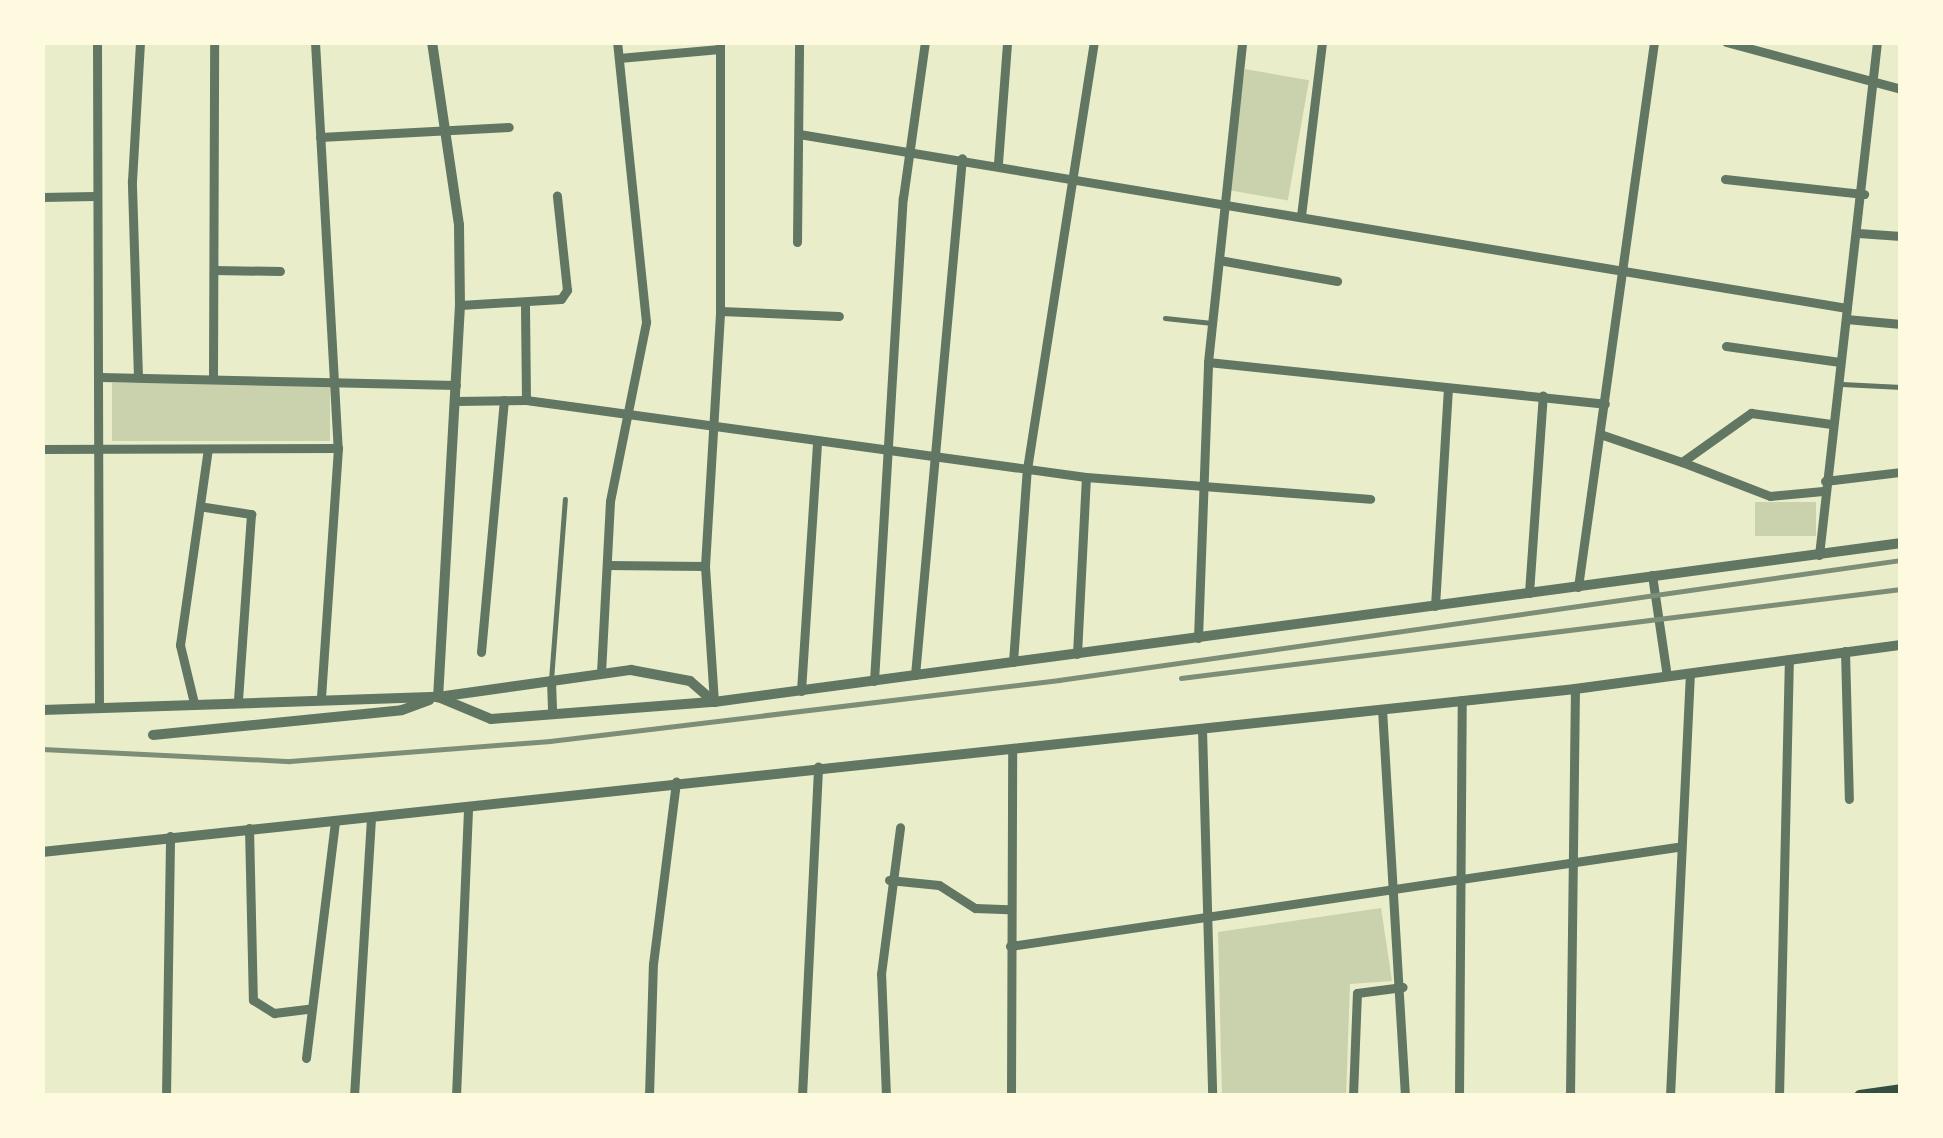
<!DOCTYPE html>
<html>
<head>
<meta charset="utf-8">
<style>
	body { margin:0 }
	#map { position:relative; width:1943px; height:1138px; overflow:hidden; background:#e9edc9; font-family:Manrope,sans-serif }
	div>[style] { position:absolute }
	[style*='--x'] { left:calc(var(--x)*1px); top:calc(var(--y)*1px); width:calc(var(--w)*1px); rotate:calc(var(--a)*1deg) }
	.green>* { inset:0; background:#cad2ad; transform-origin:0 0 }
	.service>* { height:4.5px; margin:-2.25px; padding:0 2.25px; transform-origin:2.25px; border-radius:2.25px; background:#617663 }
	.minor>* { height:9px; margin:-4.5px; padding:0 4.5px; transform-origin:4.5px; border-radius:4.5px; background:#617663 }
	.tertiary>* { height:10px; margin:-5px; padding:0 5px; transform-origin:5px; border-radius:5px; background:#617663 }
	.secondary>* { height:12px; margin:-6px; padding:0 6px; transform-origin:6px; border-radius:6px; background:#344e41 }
	.rail>* { height:4.5px; margin:-2.25px; padding:0 2.25px; transform-origin:2.25px; border-radius:2.25px; background:#7c8e77 }
	span { translate:-50% -50%; white-space:nowrap; text-align:center; line-height:1.15; -webkit-text-stroke:12px #fefae0; paint-order:stroke }
	.frame { position:absolute; inset:0; border:45px solid #fefae0; pointer-events:none }
</style>
</head>
<body>
<div id="map">
	<div class="green">
		<div style="left:1245px;top:69px;width:65px;height:122px;rotate:10deg"></div>
		<div style="left:330px;top:383px;width:58px;height:218px;rotate:90deg"></div>
		<div style="left:1816px;top:502px;width:34px;height:61px;rotate:90deg"></div>
		<div style="clip-path:polygon(1381px 908px,1392px 981px,1350px 984px,1346px 1096px,1222px 1096px,1218px 932px)"></div>
	</div>
	<div class="service">
		<div style="--x:1165;--y:318;--w:47;--a:6.1"></div>
		<div style="--x:1842;--y:384;--w:59;--a:2.9"></div>
		<div style="--x:551;--y:680;--w:181;--a:-85.6"></div>
	</div>
	<div class="minor">
		<div style="--x:97;--y:42;--w:666;--a:89.83"></div>
		<div style="--x:315;--y:42;--w:407;--a:86.8"></div>
		<div style="--x:338;--y:448;--w:251;--a:93.9"></div>
		<div style="--x:1726;--y:42;--w:181;--a:15"></div>
		<div style="--x:619;--y:58;--w:101;--a:-5.1"></div>
		<div style="--x:799;--y:134;--w:1062;--a:9.43"></div>
		<div style="--x:320;--y:137;--w:189;--a:-3"></div>
		<div style="--x:998;--y:163;--w:121;--a:-85.7"></div>
		<div style="--x:1725;--y:179;--w:140;--a:6.2"></div>
		<div style="--x:42;--y:197;--w:52;--a:-1.1"></div>
		<div style="--x:1301;--y:216;--w:175;--a:-83.1"></div>
		<div style="--x:1858;--y:233;--w:43;--a:4"></div>
		<div style="--x:797;--y:242;--w:200;--a:-89.4"></div>
		<div style="--x:1219;--y:260;--w:120;--a:10.1"></div>
		<div style="--x:214;--y:270;--w:66;--a:0.9"></div>
		<div style="--x:460;--y:305;--w:101;--a:-3.4"></div>
		<div style="--x:561;--y:299;--w:11;--a:-56"></div>
		<div style="--x:567;--y:290;--w:95;--a:-96.1"></div>
		<div style="--x:525;--y:306;--w:94;--a:89.4"></div>
		<div style="--x:720;--y:311;--w:119;--a:2.4"></div>
		<div style="--x:1846;--y:319;--w:55;--a:5.2"></div>
		<div style="--x:1726;--y:346;--w:115;--a:8"></div>
		<div style="--x:1208;--y:362;--w:399;--a:6"></div>
		<div style="--x:213;--y:376;--w:334;--a:-89.8"></div>
		<div style="--x:100;--y:377;--w:356;--a:1.3"></div>
		<div style="--x:138;--y:377;--w:196;--a:-91.8"></div>
		<div style="--x:132;--y:181;--w:139;--a:-86.7"></div>
		<div style="--x:455;--y:401;--w:71;--a:-0.8"></div>
		<div style="--x:526;--y:400;--w:565;--a:7.83"></div>
		<div style="--x:1086;--y:477;--w:285;--a:4.4"></div>
		<div style="--x:1600;--y:434;--w:87;--a:18.9"></div>
		<div style="--x:1682;--y:462;--w:85;--a:-35.4"></div>
		<div style="--x:1751;--y:413;--w:81;--a:7.8"></div>
		<div style="--x:42;--y:449;--w:296;--a:-0.2"></div>
		<div style="--x:1682;--y:462;--w:94;--a:21.1"></div>
		<div style="--x:1770;--y:496;--w:53;--a:-5.4"></div>
		<div style="--x:1825;--y:481;--w:77;--a:-6.8"></div>
		<div style="--x:205;--y:507;--w:47;--a:8.7"></div>
		<div style="--x:251;--y:514;--w:188;--a:94"></div>
		<div style="--x:1819;--y:555;--w:516;--a:-83.55"></div>
		<div style="--x:607;--y:565;--w:98;--a:0.6"></div>
		<div style="--x:1652;--y:575;--w:102;--a:81.6"></div>
		<div style="--x:1578;--y:587;--w:550;--a:-82.06"></div>
		<div style="--x:1529;--y:593;--w:198;--a:-86"></div>
		<div style="--x:1435;--y:606;--w:217;--a:-86.6"></div>
		<div style="--x:1198;--y:638;--w:276;--a:-87.9"></div>
		<div style="--x:1208;--y:362;--w:322;--a:-83.9"></div>
		<div style="--x:1845;--y:651;--w:148;--a:88.5"></div>
		<div style="--x:481;--y:652;--w:253;--a:-84.8"></div>
		<div style="--x:1077;--y:654;--w:177;--a:-87.1"></div>
		<div style="--x:1013;--y:662;--w:194;--a:-85.9"></div>
		<div style="--x:1027;--y:469;--w:432;--a:-81.1"></div>
		<div style="--x:601;--y:673;--w:172;--a:-87"></div>
		<div style="--x:610;--y:501;--w:183;--a:-78.6"></div>
		<div style="--x:646;--y:322;--w:281;--a:-95.9"></div>
		<div style="--x:915;--y:675;--w:519;--a:-84.81"></div>
		<div style="--x:551;--y:680;--w:33;--a:88"></div>
		<div style="--x:874;--y:681;--w:484;--a:-86.6"></div>
		<div style="--x:903;--y:198;--w:158;--a:-82"></div>
		<div style="--x:801;--y:691;--w:250;--a:-86.3"></div>
		<div style="--x:714;--y:702;--w:136;--a:-93.8"></div>
		<div style="--x:705;--y:566;--w:255;--a:-86.6"></div>
		<div style="--x:720;--y:311;--w:269;--a:-90"></div>
		<div style="--x:194;--y:703;--w:60;--a:-103.6"></div>
		<div style="--x:180;--y:645;--w:198;--a:-81.9"></div>
		<div style="--x:1382;--y:709;--w:388;--a:86.6"></div>
		<div style="--x:1202;--y:729;--w:367;--a:88.4"></div>
		<div style="--x:249;--y:828;--w:172;--a:88.7"></div>
		<div style="--x:253;--y:1000;--w:25;--a:32"></div>
		<div style="--x:274;--y:1013;--w:35;--a:-7"></div>
		<div style="--x:889;--y:880;--w:50;--a:5.7"></div>
		<div style="--x:939;--y:885;--w:43;--a:32.6"></div>
		<div style="--x:975;--y:908;--w:33;--a:2"></div>
		<div style="--x:1010;--y:946;--w:674;--a:-8.44"></div>
		<div style="--x:306;--y:1058;--w:238;--a:-83"></div>
		<div style="--x:166;--y:1096;--w:260;--a:-89.1"></div>
		<div style="--x:354;--y:1096;--w:279;--a:-86.5"></div>
		<div style="--x:456;--y:1096;--w:289;--a:-87.6"></div>
		<div style="--x:649;--y:1096;--w:132;--a:-88.3"></div>
		<div style="--x:653;--y:964;--w:184;--a:-82.8"></div>
		<div style="--x:802;--y:1096;--w:330;--a:-87.2"></div>
		<div style="--x:886;--y:1096;--w:122;--a:-92.3"></div>
		<div style="--x:881;--y:974;--w:148;--a:-82.6"></div>
		<div style="--x:1011;--y:1096;--w:345;--a:-89.8"></div>
		<div style="--x:1353;--y:1096;--w:103;--a:-87.8"></div>
		<div style="--x:1357;--y:993;--w:46;--a:-7.4"></div>
		<div style="--x:1459;--y:1096;--w:396;--a:-89.6"></div>
		<div style="--x:1570;--y:1096;--w:407;--a:-89.3"></div>
		<div style="--x:1670;--y:1096;--w:423;--a:-87.3"></div>
		<div style="--x:1779;--y:1096;--w:437;--a:-88.7"></div>
	</div>
	<div class="tertiary">
		<div style="--x:432;--y:42;--w:185;--a:81.6"></div>
		<div style="--x:459;--y:225;--w:80;--a:89.3"></div>
		<div style="--x:460;--y:305;--w:393;--a:93.2"></div>
		<div style="--x:438;--y:697;--w:57;--a:22.5"></div>
		<div style="--x:491;--y:719;--w:224;--a:-4.4"></div>
		<div style="--x:714;--y:702;--w:1198;--a:-7.63"></div>
		<div style="--x:42;--y:710;--w:396;--a:-1.9"></div>
		<div style="--x:438;--y:697;--w:195;--a:-8"></div>
		<div style="--x:631;--y:670;--w:60;--a:10.6"></div>
		<div style="--x:690;--y:681;--w:32;--a:41"></div>
		<div style="--x:153;--y:735;--w:250;--a:-5.7"></div>
		<div style="--x:402;--y:710;--w:29;--a:-20"></div>
		<div style="--x:42;--y:852;--w:1542;--a:-6.07"></div>
		<div style="--x:1575;--y:689;--w:329;--a:-7.7"></div>
	</div>
	<div class="secondary">
		<div style="--x:1860;--y:1096;--w:41;--a:-8.3"></div>
	</div>
	<div class="rail">
		<div style="--x:1181;--y:678;--w:725;--a:-7.05"></div>
		<div style="--x:42;--y:749;--w:248;--a:2.8"></div>
		<div style="--x:290;--y:761;--w:261;--a:-4.4"></div>
		<div style="--x:550;--y:741;--w:513;--a:-6.83"></div>
		<div style="--x:1059;--y:680;--w:851;--a:-8.11"></div>
	</div>
	<div class="frame"></div>
</div>
</body>
</html>
